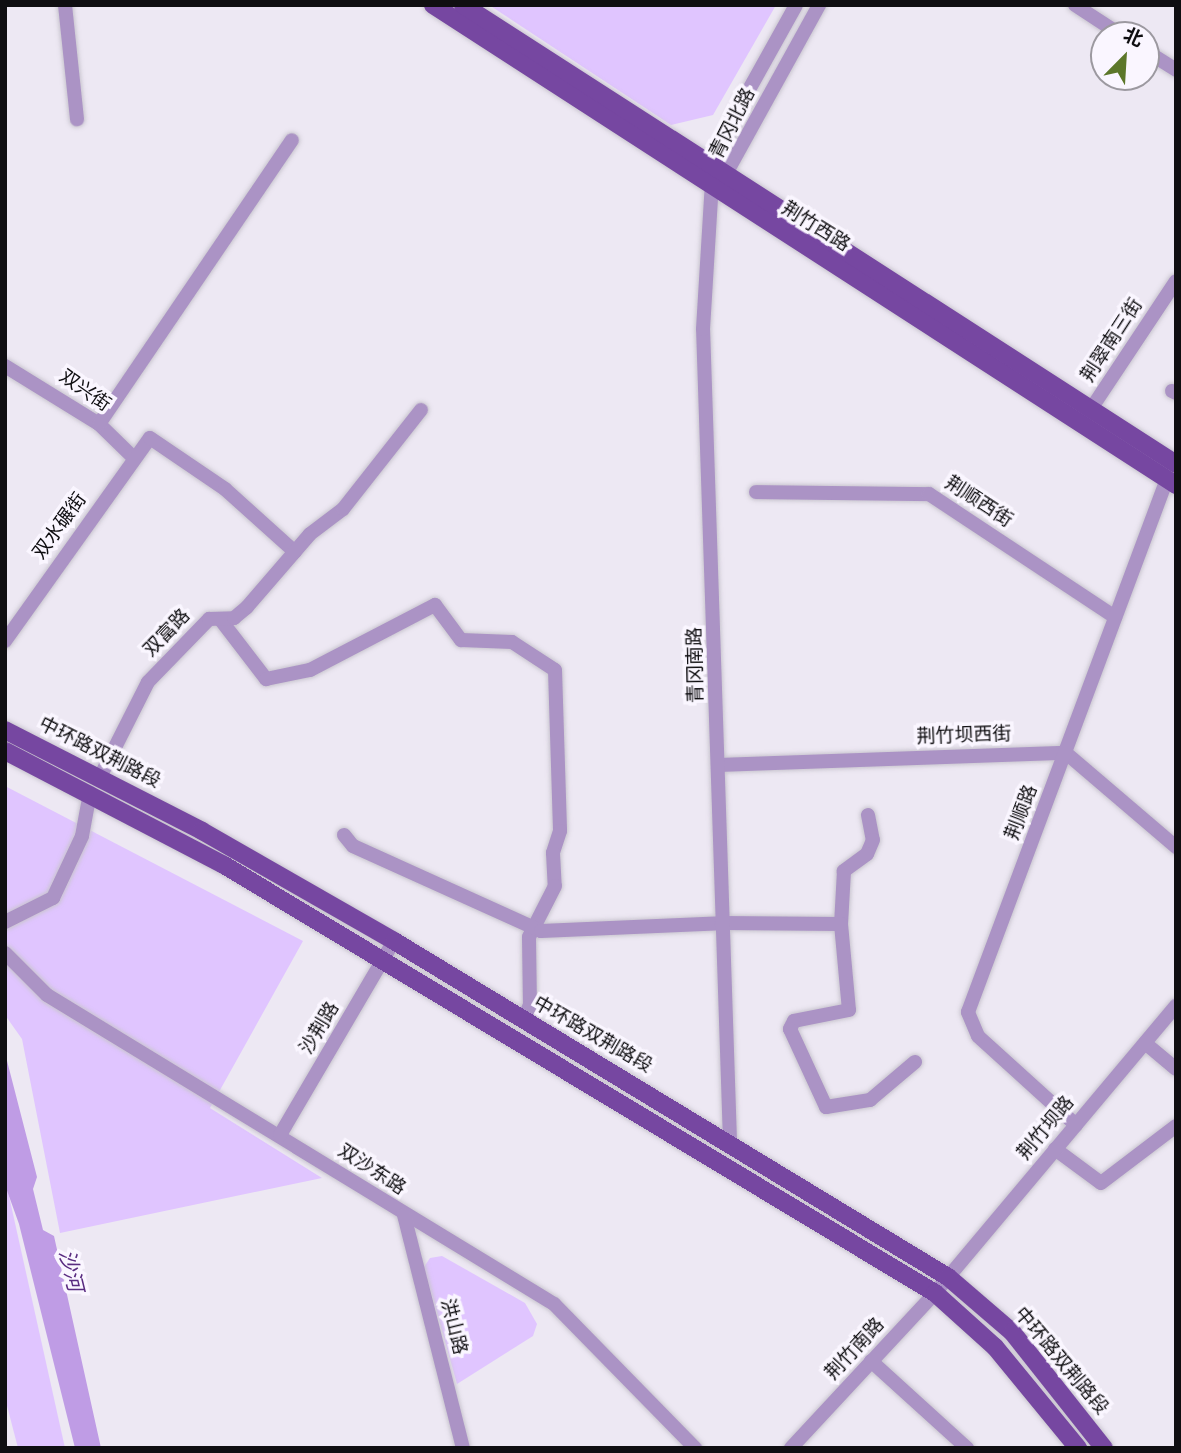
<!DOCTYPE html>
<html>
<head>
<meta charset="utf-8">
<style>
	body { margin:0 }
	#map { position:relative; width:1181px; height:1453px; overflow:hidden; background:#ede8f3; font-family:Overpass,"Noto Sans SC",sans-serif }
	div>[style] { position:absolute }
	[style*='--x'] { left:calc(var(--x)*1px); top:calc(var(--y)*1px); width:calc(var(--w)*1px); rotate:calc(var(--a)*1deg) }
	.green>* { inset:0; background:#e0c5ff }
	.water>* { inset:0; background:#bf9ce5 }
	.roads { filter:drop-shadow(0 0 2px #c9c5cf) drop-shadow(0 0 2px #c9c5cf) }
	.minor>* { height:14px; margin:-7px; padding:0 7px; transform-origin:7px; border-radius:7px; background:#ab93c5 }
	.major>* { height:18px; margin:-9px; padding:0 9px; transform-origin:9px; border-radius:9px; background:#7647a1 }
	span { translate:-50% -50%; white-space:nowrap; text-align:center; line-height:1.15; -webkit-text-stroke:7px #faf6ff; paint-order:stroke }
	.street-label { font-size:19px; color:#0f0e11 }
	.water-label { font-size:21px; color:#592b80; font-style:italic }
	.frame { position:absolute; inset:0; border:7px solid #0f0e11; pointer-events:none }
	.north { position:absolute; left:1090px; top:21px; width:70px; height:70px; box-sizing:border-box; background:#faf6ff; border:2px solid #9c99a0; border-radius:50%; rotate:24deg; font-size:19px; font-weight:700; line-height:28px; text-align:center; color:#0f0e11 }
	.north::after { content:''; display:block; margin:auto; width:24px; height:32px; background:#5c772a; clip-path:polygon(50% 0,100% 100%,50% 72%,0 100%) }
</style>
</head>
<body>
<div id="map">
	<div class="green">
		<div style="clip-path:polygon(489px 5px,776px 5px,713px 115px,671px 125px)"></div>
		<div style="clip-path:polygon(5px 786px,303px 941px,210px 1108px,322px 1178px,60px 1233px,22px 1039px,5px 1015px)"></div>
		<div style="clip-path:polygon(5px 1178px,65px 1448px,18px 1448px,5px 1398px)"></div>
		<div style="clip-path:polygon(442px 1256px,525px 1303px,537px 1324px,533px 1336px,457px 1384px,424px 1267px,430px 1258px)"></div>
	</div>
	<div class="water">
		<div style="clip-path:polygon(5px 1053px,37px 1177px,33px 1189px,43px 1230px,54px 1236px,101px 1448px,75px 1448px,19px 1224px,5px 1185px)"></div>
	</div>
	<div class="roads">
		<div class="minor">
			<div style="--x:65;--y:5;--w:115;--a:84"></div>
			<div style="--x:1075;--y:5;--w:55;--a:33.1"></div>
			<div style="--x:1146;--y:51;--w:36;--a:32"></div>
			<div style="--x:722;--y:181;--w:201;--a:-61.1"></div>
			<div style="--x:5;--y:366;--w:110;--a:31.7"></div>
			<div style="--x:99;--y:424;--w:49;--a:44.2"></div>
			<div style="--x:1172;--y:391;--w:4;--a:27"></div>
			<div style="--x:1085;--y:418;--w:164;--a:-56.4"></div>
			<div style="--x:99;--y:424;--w:343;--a:-55.8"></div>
			<div style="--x:756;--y:492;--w:173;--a:0.7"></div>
			<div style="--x:929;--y:494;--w:223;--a:33.5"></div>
			<div style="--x:220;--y:619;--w:76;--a:52.5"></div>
			<div style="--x:266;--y:679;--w:45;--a:-11.6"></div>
			<div style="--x:310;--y:670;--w:141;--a:-27.5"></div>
			<div style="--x:435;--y:605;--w:44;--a:53.4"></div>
			<div style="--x:461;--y:640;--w:51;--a:2.2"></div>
			<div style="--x:512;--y:642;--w:51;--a:33.1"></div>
			<div style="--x:555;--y:670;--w:161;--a:88.2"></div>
			<div style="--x:560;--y:831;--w:23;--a:108"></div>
			<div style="--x:553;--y:853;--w:33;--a:87"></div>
			<div style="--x:555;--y:886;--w:57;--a:117"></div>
			<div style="--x:529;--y:937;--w:68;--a:89.2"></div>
			<div style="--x:530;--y:1005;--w:17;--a:115"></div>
			<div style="--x:5;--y:641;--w:249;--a:-54.5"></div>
			<div style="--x:150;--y:438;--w:91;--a:34.2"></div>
			<div style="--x:225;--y:489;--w:94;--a:42"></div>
			<div style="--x:718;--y:765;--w:348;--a:-2"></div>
			<div style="--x:1066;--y:753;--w:145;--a:40.5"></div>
			<div style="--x:100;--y:777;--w:106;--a:-63.2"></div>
			<div style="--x:148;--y:682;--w:88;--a:-45.9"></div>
			<div style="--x:209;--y:619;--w:25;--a:-2"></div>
			<div style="--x:234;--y:618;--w:17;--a:-40"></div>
			<div style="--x:247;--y:607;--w:96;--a:-49.2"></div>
			<div style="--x:310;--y:534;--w:41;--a:-37.1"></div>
			<div style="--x:343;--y:509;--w:126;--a:-51.8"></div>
			<div style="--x:868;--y:815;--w:25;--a:79"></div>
			<div style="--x:873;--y:840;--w:15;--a:113"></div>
			<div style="--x:867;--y:854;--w:29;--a:144"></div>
			<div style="--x:844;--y:871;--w:53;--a:93.2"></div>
			<div style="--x:841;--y:924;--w:86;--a:84.7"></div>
			<div style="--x:849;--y:1010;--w:56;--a:168.7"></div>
			<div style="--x:794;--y:1021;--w:9;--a:117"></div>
			<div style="--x:790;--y:1029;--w:86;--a:65.2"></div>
			<div style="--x:826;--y:1107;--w:45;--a:-9"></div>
			<div style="--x:870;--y:1100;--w:59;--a:-40.2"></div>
			<div style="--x:344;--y:835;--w:14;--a:51"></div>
			<div style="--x:353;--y:846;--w:206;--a:24.3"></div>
			<div style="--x:541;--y:931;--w:180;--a:-2.5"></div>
			<div style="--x:721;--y:923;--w:120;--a:0.5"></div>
			<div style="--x:5;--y:922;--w:54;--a:-26.6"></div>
			<div style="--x:53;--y:898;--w:68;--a:-64.9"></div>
			<div style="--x:82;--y:836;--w:44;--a:-79.5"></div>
			<div style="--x:5;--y:953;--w:59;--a:45"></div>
			<div style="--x:47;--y:995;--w:594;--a:31.36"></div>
			<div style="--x:554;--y:1304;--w:202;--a:45.6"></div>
			<div style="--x:1145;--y:1043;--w:40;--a:40"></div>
			<div style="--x:1076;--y:1125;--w:132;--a:-137.8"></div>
			<div style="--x:978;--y:1036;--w:26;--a:-113"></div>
			<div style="--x:968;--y:1012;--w:569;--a:-69.53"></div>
			<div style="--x:280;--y:1135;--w:225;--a:-59.6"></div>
			<div style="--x:730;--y:1141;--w:812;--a:-91.9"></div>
			<div style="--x:703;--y:329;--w:163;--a:-86.5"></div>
			<div style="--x:713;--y:166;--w:68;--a:-65.7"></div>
			<div style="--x:741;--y:104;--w:113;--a:-60.9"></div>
			<div style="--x:1055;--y:1149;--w:57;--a:36.5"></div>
			<div style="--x:1101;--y:1183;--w:94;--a:-37.2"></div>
			<div style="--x:404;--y:1215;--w:240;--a:75.8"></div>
			<div style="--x:871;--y:1361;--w:130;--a:42.2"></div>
			<div style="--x:791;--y:1448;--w:212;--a:-47.1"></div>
			<div style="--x:935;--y:1293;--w:375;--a:-50"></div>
		</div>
		<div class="major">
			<div style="--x:433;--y:5;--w:885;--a:32.86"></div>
			<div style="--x:463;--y:5;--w:848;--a:32.77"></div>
			<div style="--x:5;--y:730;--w:221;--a:27.1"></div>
			<div style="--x:202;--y:831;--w:221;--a:29.8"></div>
			<div style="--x:394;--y:941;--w:648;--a:31.24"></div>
			<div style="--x:948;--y:1277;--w:84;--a:40.7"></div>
			<div style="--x:1012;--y:1332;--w:148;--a:51.6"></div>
			<div style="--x:5;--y:751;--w:247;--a:27.5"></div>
			<div style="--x:224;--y:865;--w:830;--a:31.05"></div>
			<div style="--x:935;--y:1293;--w:81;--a:42"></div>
			<div style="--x:995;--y:1347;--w:131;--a:50.6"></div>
		</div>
	</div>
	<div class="street-label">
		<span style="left:734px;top:124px;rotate:-63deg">青冈北路</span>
		<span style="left:815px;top:228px;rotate:32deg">荆竹西路</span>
		<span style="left:1113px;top:341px;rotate:-57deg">荆翠南三街</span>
		<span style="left:84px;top:392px;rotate:35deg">双兴街</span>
		<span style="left:978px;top:503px;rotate:33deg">荆顺西街</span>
		<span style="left:61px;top:527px;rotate:-54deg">双水碾街</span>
		<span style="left:168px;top:634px;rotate:-46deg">双富路</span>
		<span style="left:697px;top:665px;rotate:-91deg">青冈南路</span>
		<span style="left:964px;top:737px;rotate:-2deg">荆竹坝西街</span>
		<span style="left:99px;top:754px;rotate:27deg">中环路双荆路段</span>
		<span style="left:1023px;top:813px;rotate:-69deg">荆顺路</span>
		<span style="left:321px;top:1029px;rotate:-59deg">沙荆路</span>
		<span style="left:592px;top:1036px;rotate:30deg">中环路双荆路段</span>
		<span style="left:1047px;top:1129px;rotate:-50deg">荆竹坝路</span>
		<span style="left:371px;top:1171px;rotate:33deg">双沙东路</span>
		<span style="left:452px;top:1327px;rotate:76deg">洪山路</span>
		<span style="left:856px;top:1350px;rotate:-47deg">荆竹南路</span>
		<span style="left:1060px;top:1362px;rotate:50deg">中环路双荆路段</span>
	</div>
	<div class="water-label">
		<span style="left:69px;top:1271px;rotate:76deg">沙河</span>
	</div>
	<div class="frame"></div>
	<div class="north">北</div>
</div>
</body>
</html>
